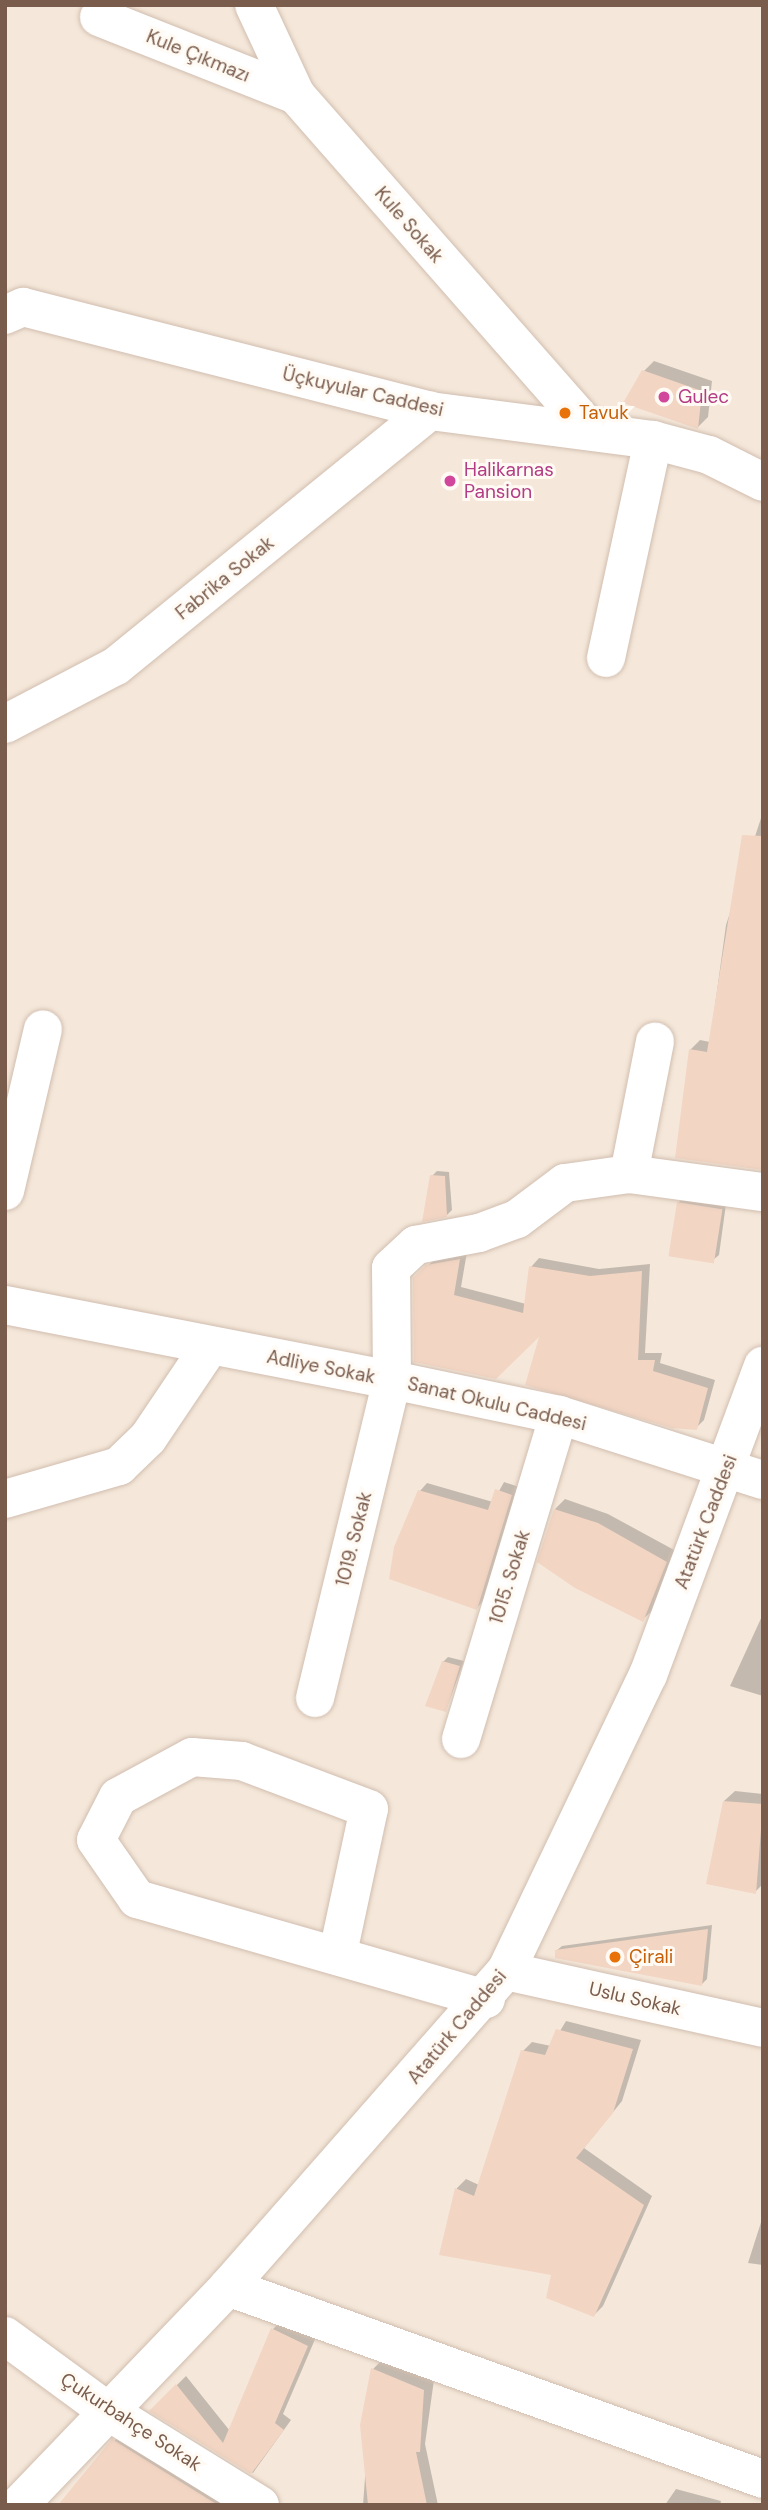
<!DOCTYPE html>
<html>
<head>
<meta charset="utf-8">
<style>
	body { margin:0 }
	#map { position:relative; width:768px; height:2510px; overflow:hidden; background:#fdf6ec; font-family:"DM Sans",sans-serif }
	div>[style] { position:absolute }
	[style*='--x'] { left:calc(var(--x)*1px); top:calc(var(--y)*1px); width:calc(var(--w)*1px); rotate:calc(var(--a)*1deg) }
	.residential>* { inset:0; background:#f5e8da; transform-origin:0 0 }
	.shadow>* { inset:0; background:#0003 }
	.building>* { inset:0; background:#f3d5c3; transform-origin:0 0 }
	.roads { filter:drop-shadow(0 0 2px #d1beb0) drop-shadow(0 0 2px #d1beb0) }
	.minor>* { height:38px; margin:-19px; padding:0 19px; transform-origin:19px; border-radius:19px; background:#fff }
	.dots>* { width:19px; height:19px; translate:-50% -50%; box-sizing:border-box; border:4px solid #fffaf3; border-radius:50% }
	span { translate:-50% -50%; white-space:nowrap; text-align:center; line-height:1.15; -webkit-text-stroke:6px #fffaf3; paint-order:stroke }
	.street-label { font-size:19px; color:#7a5c4d }
	.hotel-label { font-size:19px; color:#b23c85 }
	.left { translate:0 -50%; text-align:left }
	.food-label { font-size:19px; color:#c56008 }
	.frame { position:absolute; inset:0; border:7px solid #7a5c4d; pointer-events:none }
</style>
</head>
<body>
<div id="map">
	<div class="residential">
		<div style="left:5px;top:5px;width:758px;height:2500px"></div>
	</div>
	<div class="shadow">
		<div style="clip-path:polygon(654px 361px,712px 381px,708px 417px,698px 427px,644px 371px)"></div>
		<div style="clip-path:polygon(763px 812px,763px 1168px,690px 1050px,700px 1040px,710px 1042px,726px 925px)"></div>
		<div style="clip-path:polygon(437px 1171px,449px 1172px,452px 1210px,447px 1215px,432px 1176px)"></div>
		<div style="clip-path:polygon(683px 1198px,726px 1204px,719px 1255px,713px 1260px,678px 1203px)"></div>
		<div style="clip-path:polygon(467px 1252px,461px 1287px,526px 1304px,531px 1267px,539px 1258px,599px 1269px,650px 1264px,645px 1353px,662px 1353px,660px 1363px,715px 1380px,704px 1420px,696px 1428px,543px 1330px,495px 1378px,415px 1278px,436px 1258px)"></div>
		<div style="clip-path:polygon(504px 1482px,519px 1487px,484px 1600px,477px 1608px,420px 1491px,427px 1483px,493px 1502px)"></div>
		<div style="clip-path:polygon(565px 1499px,608px 1514px,676px 1551px,653px 1610px,642px 1620px,555px 1509px)"></div>
		<div style="clip-path:polygon(763px 1614px,763px 1696px,730px 1686px)"></div>
		<div style="clip-path:polygon(448px 1657px,464px 1661px,446px 1710px,443px 1662px)"></div>
		<div style="clip-path:polygon(735px 1791px,763px 1794px,763px 1884px,755px 1892px,724px 1801px)"></div>
		<div style="clip-path:polygon(712px 1925px,707px 1979px,702px 1984px,556px 1951px,562px 1946px)"></div>
		<div style="clip-path:polygon(566px 2021px,641px 2040px,622px 2101px,584px 2148px,652px 2196px,603px 2306px,594px 2315px,553px 2273px,441px 2254px,457px 2188px,466px 2179px,479px 2185px,523px 2051px,532px 2042px,551px 2046px)"></div>
		<div style="clip-path:polygon(763px 2216px,763px 2265px,748px 2263px)"></div>
		<div style="clip-path:polygon(282px 2320px,316px 2337px,283px 2414px,291px 2420px,253px 2473px,152px 2410px,186px 2376px,230px 2431px,273px 2329px)"></div>
		<div style="clip-path:polygon(383px 2359px,434px 2380px,425px 2444px,438px 2505px,363px 2505px,373px 2369px)"></div>
		<div style="clip-path:polygon(123px 2431px,243px 2505px,60px 2505px)"></div>
		<div style="clip-path:polygon(676px 2489px,721px 2501px,720px 2505px,665px 2505px)"></div>
	</div>
	<div class="building">
		<div style="clip-path:polygon(642px 370px,702px 391px,698px 429px,623px 403px)"></div>
		<div style="clip-path:polygon(742px 835px,763px 836px,763px 1170px,675px 1158px,689px 1049px,707px 1052px)"></div>
		<div style="clip-path:polygon(430px 1175px,445px 1176px,447px 1217px,422px 1222px)"></div>
		<div style="left:677px;top:1202px;width:46px;height:55px;rotate:9deg"></div>
		<div style="clip-path:polygon(460px 1259px,454px 1295px,523px 1313px,529px 1266px,590px 1276px,642px 1271px,638px 1360px,655px 1360px,653px 1371px,708px 1388px,697px 1430px,672px 1428px,525px 1385px,539px 1337px,496px 1379px,414px 1362px,413px 1278px,426px 1265px)"></div>
		<div style="clip-path:polygon(495px 1489px,512px 1495px,477px 1610px,389px 1579px,394px 1547px,418px 1490px,488px 1510px)"></div>
		<div style="clip-path:polygon(554px 1509px,598px 1523px,667px 1562px,643px 1622px,575px 1588px,537px 1562px)"></div>
		<div style="clip-path:polygon(442px 1661px,460px 1666px,446px 1712px,425px 1706px)"></div>
		<div style="clip-path:polygon(723px 1801px,763px 1804px,756px 1894px,706px 1884px)"></div>
		<div style="clip-path:polygon(708px 1929px,702px 1986px,555px 1958px,555px 1950px)"></div>
		<div style="clip-path:polygon(556px 2029px,633px 2049px,613px 2113px,576px 2158px,644px 2205px,594px 2317px,546px 2298px,551px 2275px,439px 2255px,455px 2188px,474px 2196px,521px 2050px,545px 2055px)"></div>
		<div style="clip-path:polygon(271px 2328px,308px 2346px,275px 2423px,284px 2430px,251px 2474px,149px 2411px,176px 2384px,223px 2443px)"></div>
		<div style="clip-path:polygon(371px 2368px,424px 2390px,420px 2452px,416px 2452px,427px 2505px,368px 2505px,360px 2425px)"></div>
		<div style="clip-path:polygon(112px 2439px,218px 2505px,58px 2505px)"></div>
	</div>
	<div class="roads">
		<div class="minor">
			<div style="--x:254;--y:5;--w:99;--a:65"></div>
			<div style="--x:296;--y:95;--w:444;--a:48.7"></div>
			<div style="--x:99;--y:17;--w:212;--a:21.6"></div>
			<div style="--x:5;--y:315;--w:20;--a:-24"></div>
			<div style="--x:23;--y:307;--w:420;--a:14.3"></div>
			<div style="--x:430;--y:411;--w:225;--a:7.4"></div>
			<div style="--x:653;--y:440;--w:58;--a:15"></div>
			<div style="--x:709;--y:455;--w:60;--a:26.6"></div>
			<div style="--x:606;--y:658;--w:223;--a:-77.8"></div>
			<div style="--x:5;--y:724;--w:125;--a:-27.6"></div>
			<div style="--x:116;--y:666;--w:405;--a:-39.1"></div>
			<div style="--x:629;--y:1174;--w:135;--a:-78.9"></div>
			<div style="--x:5;--y:1191;--w:166;--a:-76.8"></div>
			<div style="--x:5;--y:1305;--w:394;--a:11"></div>
			<div style="--x:392;--y:1380;--w:112;--a:-90.5"></div>
			<div style="--x:391;--y:1268;--w:34;--a:-43"></div>
			<div style="--x:416;--y:1245;--w:64;--a:-10.8"></div>
			<div style="--x:479;--y:1233;--w:40;--a:-20.2"></div>
			<div style="--x:517;--y:1219;--w:60;--a:-36.9"></div>
			<div style="--x:565;--y:1183;--w:65;--a:-8"></div>
			<div style="--x:629;--y:1174;--w:135;--a:7.7"></div>
			<div style="--x:5;--y:1499;--w:119;--a:-16.1"></div>
			<div style="--x:119;--y:1466;--w:40;--a:-44"></div>
			<div style="--x:148;--y:1438;--w:111;--a:-56"></div>
			<div style="--x:315;--y:1698;--w:327;--a:-76.4"></div>
			<div style="--x:392;--y:1380;--w:171;--a:11.8"></div>
			<div style="--x:559;--y:1415;--w:214;--a:17.7"></div>
			<div style="--x:461;--y:1739;--w:338;--a:-73.2"></div>
			<div style="--x:338;--y:1953;--w:147;--a:-77.9"></div>
			<div style="--x:369;--y:1809;--w:136;--a:-159.3"></div>
			<div style="--x:242;--y:1761;--w:50;--a:-175.4"></div>
			<div style="--x:192;--y:1757;--w:84;--a:151.6"></div>
			<div style="--x:118;--y:1797;--w:48;--a:117.1"></div>
			<div style="--x:96;--y:1840;--w:72;--a:55.2"></div>
			<div style="--x:137;--y:1899;--w:363;--a:16"></div>
			<div style="--x:506;--y:1971;--w:263;--a:12.5"></div>
			<div style="--x:228;--y:2287;--w:568;--a:19.74"></div>
			<div style="--x:5;--y:2336;--w:125;--a:36.2"></div>
			<div style="--x:106;--y:2410;--w:181;--a:31.7"></div>
			<div style="--x:19;--y:2505;--w:302;--a:-46.2"></div>
			<div style="--x:228;--y:2287;--w:421;--a:-48.7"></div>
			<div style="--x:506;--y:1971;--w:328;--a:-64.4"></div>
			<div style="--x:648;--y:1675;--w:330;--a:-69.6"></div>
		</div>
	</div>
	<div class="dots">
		<div style="left:664px;top:397px;background:#d1479c"></div>
		<div style="left:565px;top:413px;background:#e8710a"></div>
		<div style="left:450px;top:481px;background:#d1479c"></div>
		<div style="left:615px;top:1957px;background:#e8710a"></div>
	</div>
	<div class="street-label">
		<span style="left:198px;top:56px;rotate:22deg">Kule Çıkmazı</span>
		<span style="left:409px;top:225px;rotate:49deg">Kule Sokak</span>
		<span style="left:363px;top:392px;rotate:13deg">Üçkuyular Caddesi</span>
		<span style="left:225px;top:578px;rotate:-39deg">Fabrika Sokak</span>
		<span style="left:321px;top:1367px;rotate:11deg">Adliye Sokak</span>
		<span style="left:497px;top:1404px;rotate:13deg">Sanat Okulu Caddesi</span>
		<span style="left:706px;top:1522px;rotate:-69deg">Atatürk Caddesi</span>
		<span style="left:354px;top:1539px;rotate:-76deg">1019. Sokak</span>
		<span style="left:510px;top:1577px;rotate:-73deg">1015. Sokak</span>
		<span style="left:635px;top:1999px;rotate:13deg">Uslu Sokak</span>
		<span style="left:457px;top:2027px;rotate:-50deg">Atatürk Caddesi</span>
		<span style="left:131px;top:2422px;rotate:33deg">Çukurbahçe Sokak</span>
	</div>
	<div class="hotel-label">
		<span class="left" style="left:678px;top:397px">Gulec</span>
		<span class="left" style="left:464px;top:481px">Halikarnas<br>Pansion</span>
	</div>
	<div class="food-label">
		<span class="left" style="left:579px;top:413px">Tavuk</span>
		<span class="left" style="left:629px;top:1957px">Çirali</span>
	</div>
	<div class="frame"></div>
</div>
</body>
</html>
